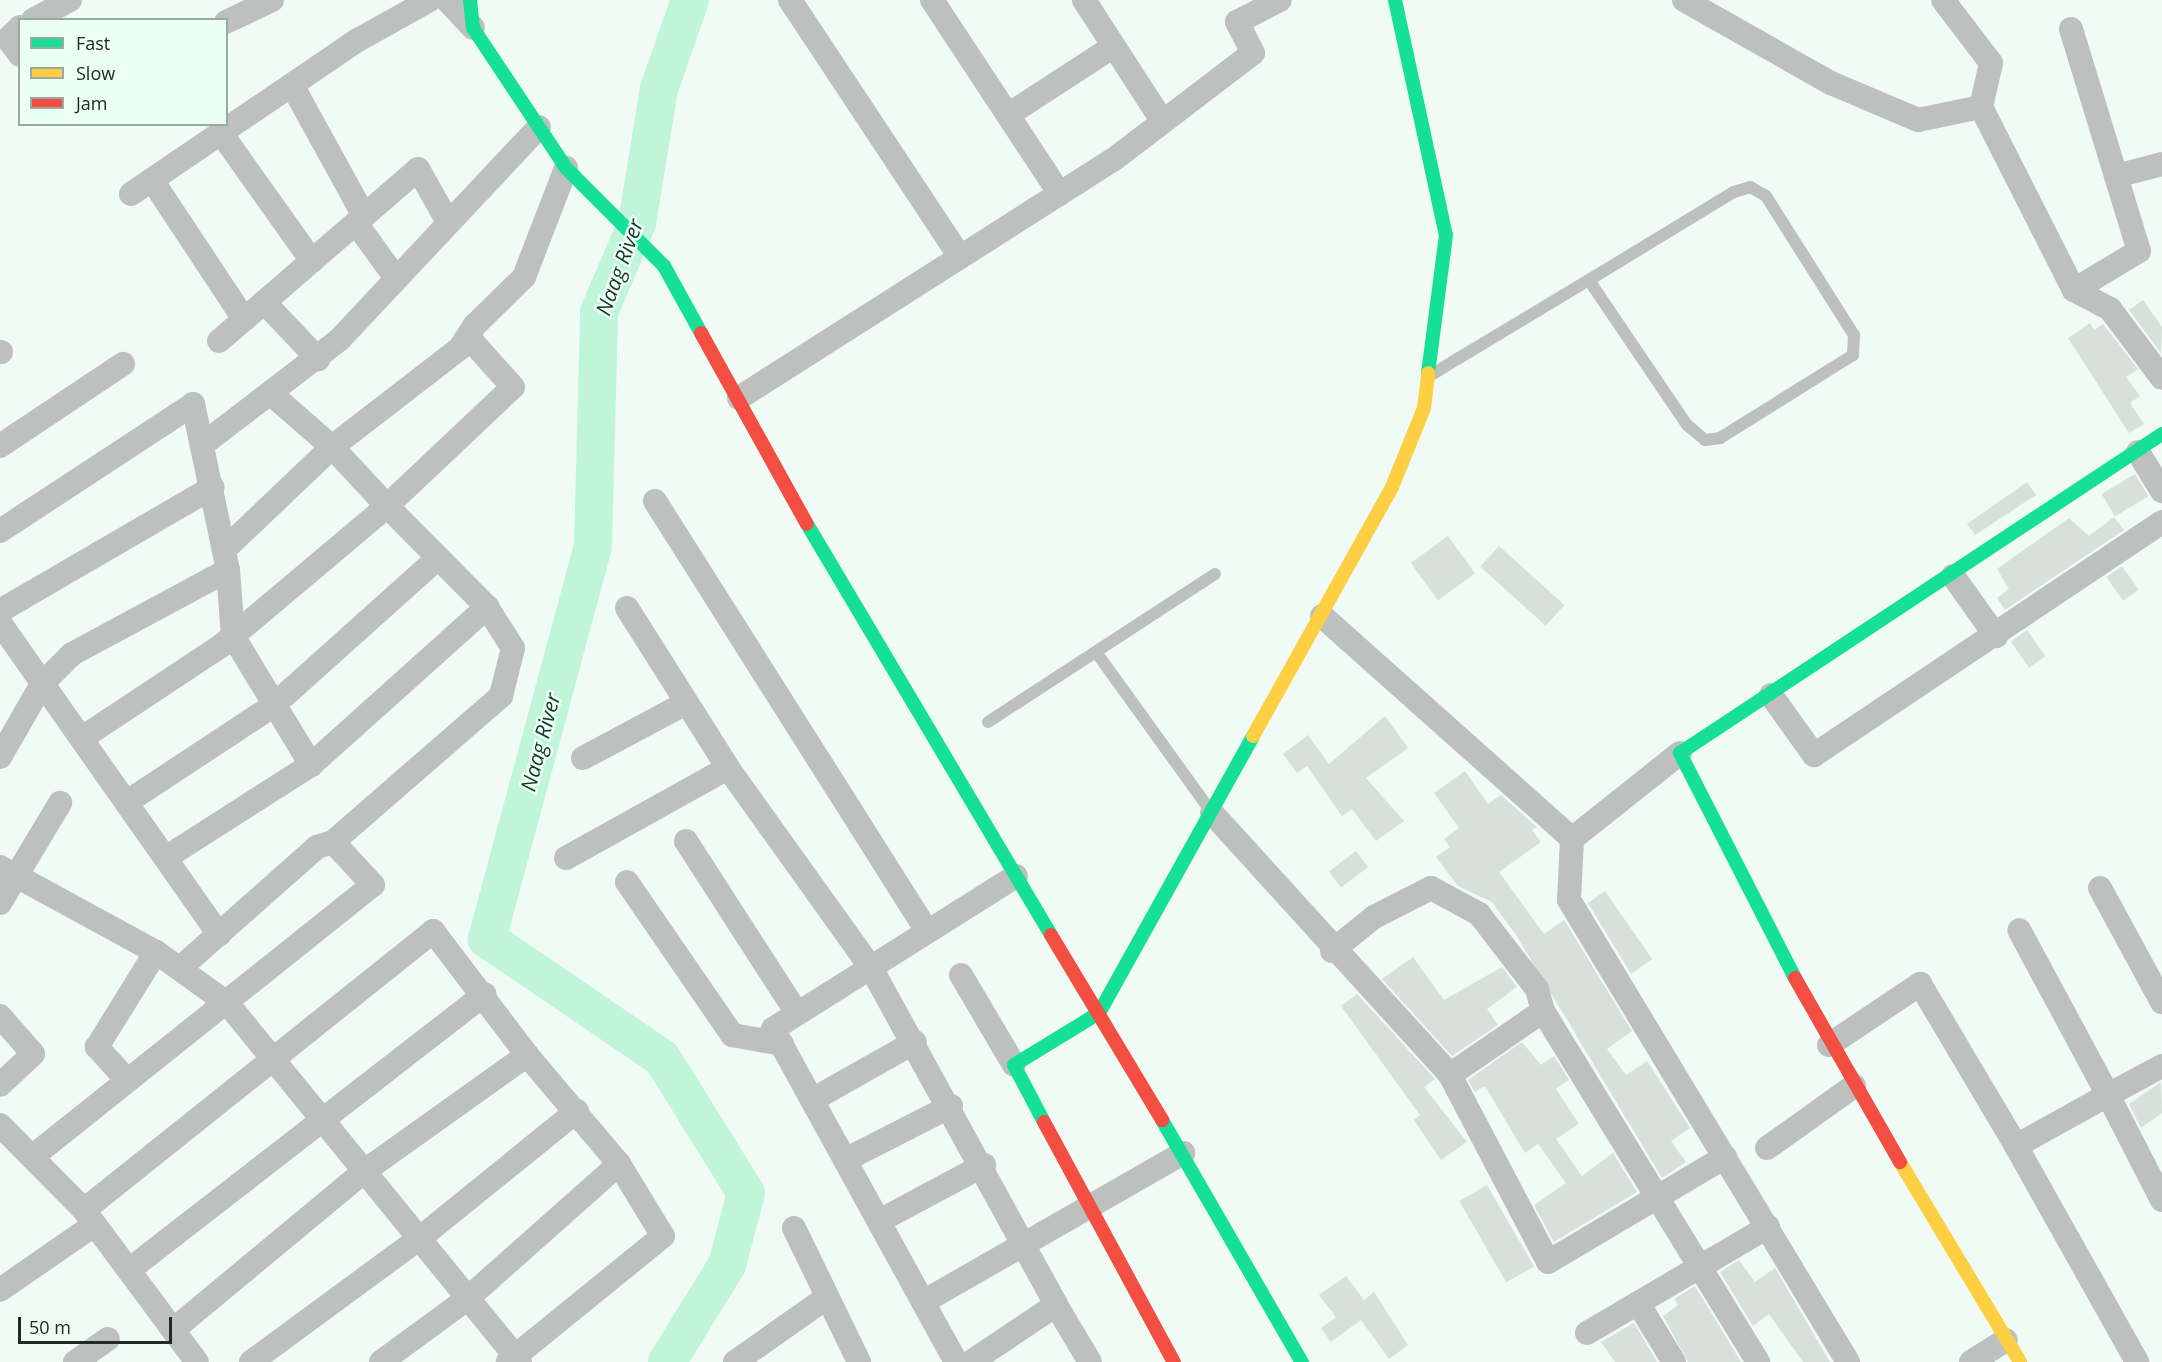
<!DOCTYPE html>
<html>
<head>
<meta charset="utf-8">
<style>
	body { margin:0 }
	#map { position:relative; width:2162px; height:1362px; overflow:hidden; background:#f0fbf5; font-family:"Open Sans",sans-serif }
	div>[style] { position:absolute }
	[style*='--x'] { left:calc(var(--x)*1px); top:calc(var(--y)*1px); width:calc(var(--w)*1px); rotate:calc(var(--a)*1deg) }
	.river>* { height:38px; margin:-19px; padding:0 19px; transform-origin:19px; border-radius:19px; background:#c0f5da }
	.building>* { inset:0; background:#d7e0db; transform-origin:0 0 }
	.lane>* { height:12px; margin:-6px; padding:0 6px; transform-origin:6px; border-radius:6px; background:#bebfbf }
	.street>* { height:24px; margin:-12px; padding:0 12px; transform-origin:12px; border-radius:12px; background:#bebfbf }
	.fast>* { height:14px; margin:-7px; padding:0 7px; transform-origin:7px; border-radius:7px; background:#16e098 }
	.slow>* { height:14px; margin:-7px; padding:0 7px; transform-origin:7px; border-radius:7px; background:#ffcf43 }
	.jam>* { height:14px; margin:-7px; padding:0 7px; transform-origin:7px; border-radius:7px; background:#f24e42 }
	span { translate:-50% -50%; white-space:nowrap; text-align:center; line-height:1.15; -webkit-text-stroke:5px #ecfff4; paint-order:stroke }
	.water-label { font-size:21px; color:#153526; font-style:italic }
	.legend { position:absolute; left:18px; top:18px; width:210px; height:108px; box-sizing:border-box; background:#ecfff4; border:2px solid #9baaa1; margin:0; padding:8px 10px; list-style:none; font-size:18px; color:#212a25 }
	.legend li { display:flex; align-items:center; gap:12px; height:30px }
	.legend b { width:30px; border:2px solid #9baaa1 }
	.scale { position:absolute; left:18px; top:1317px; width:154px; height:27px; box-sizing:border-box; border:3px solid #212a25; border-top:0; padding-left:8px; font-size:18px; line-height:21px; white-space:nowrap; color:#212a25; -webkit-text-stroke:4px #ecfff4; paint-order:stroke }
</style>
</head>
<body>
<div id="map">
	<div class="river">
		<div style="--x:667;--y:1362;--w:114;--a:-58.3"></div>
		<div style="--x:727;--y:1265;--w:74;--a:-75.2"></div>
		<div style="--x:746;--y:1193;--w:159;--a:-121.9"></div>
		<div style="--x:662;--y:1058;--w:212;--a:-145.8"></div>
		<div style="--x:487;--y:939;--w:407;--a:-74.9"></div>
		<div style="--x:593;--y:546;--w:234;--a:-88.5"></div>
		<div style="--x:599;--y:312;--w:97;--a:-66.9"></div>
		<div style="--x:637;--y:223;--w:136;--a:-80.7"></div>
		<div style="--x:659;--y:89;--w:94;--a:-70.8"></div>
	</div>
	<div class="building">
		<div style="clip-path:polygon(2143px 300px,2162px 327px,2161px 353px,2129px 310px)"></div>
		<div style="clip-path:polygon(2090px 323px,2094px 330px,2103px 324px,2138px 369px,2126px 377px,2140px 396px,2130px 403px,2144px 424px,2129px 433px,2068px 338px)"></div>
		<div style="left:2135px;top:474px;width:26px;height:39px;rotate:59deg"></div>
		<div style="clip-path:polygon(2027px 482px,2036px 495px,1975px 535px,1967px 524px)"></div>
		<div style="clip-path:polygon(2114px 517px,2124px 530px,2005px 610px,1997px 598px,2009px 589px,1997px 569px,2069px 518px,2089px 536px)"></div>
		<div style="left:1448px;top:536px;width:46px;height:46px;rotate:54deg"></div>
		<div style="left:1499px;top:546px;width:88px;height:28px;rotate:42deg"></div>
		<div style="left:2122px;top:566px;width:29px;height:19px;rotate:55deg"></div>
		<div style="left:2027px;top:630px;width:32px;height:20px;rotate:55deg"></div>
		<div style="clip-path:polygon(1385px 716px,1408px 748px,1366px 778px,1404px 821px,1376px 841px,1352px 809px,1342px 816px,1307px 766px,1297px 773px,1283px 754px,1308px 735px,1329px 764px)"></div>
		<div style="clip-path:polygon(1465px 771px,1488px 804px,1501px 795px,1537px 827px,1532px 830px,1541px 842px,1499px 872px,1544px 934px,1564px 920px,1632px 1031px,1607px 1049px,1626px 1075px,1647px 1061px,1690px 1128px,1671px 1141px,1686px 1162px,1662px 1178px,1516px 935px,1492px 902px,1458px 886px,1436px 857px,1450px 847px,1444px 839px,1459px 828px,1434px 793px)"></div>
		<div style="left:1356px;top:851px;width:20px;height:34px;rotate:53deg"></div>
		<div style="clip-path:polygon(1605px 891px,1652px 959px,1631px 974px,1588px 903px)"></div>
		<div style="clip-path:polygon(1413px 957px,1444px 1000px,1502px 967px,1517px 987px,1487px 1009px,1498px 1025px,1452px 1056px,1382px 979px)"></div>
		<div style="clip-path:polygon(1357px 994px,1435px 1079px,1424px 1087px,1467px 1142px,1441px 1160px,1414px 1120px,1420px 1115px,1341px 1006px)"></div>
		<div style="clip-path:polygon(1522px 1042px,1541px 1065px,1554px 1056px,1569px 1080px,1556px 1089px,1579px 1124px,1556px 1139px,1582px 1176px,1613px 1153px,1637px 1192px,1554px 1242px,1534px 1205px,1566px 1183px,1538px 1144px,1525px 1153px,1485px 1086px,1475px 1092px,1468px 1080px)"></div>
		<div style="clip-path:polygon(2161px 1082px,2162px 1113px,2141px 1128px,2129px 1104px)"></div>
		<div style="left:1487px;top:1185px;width:94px;height:32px;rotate:60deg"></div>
		<div style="clip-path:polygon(1739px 1260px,1755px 1282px,1775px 1268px,1830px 1362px,1803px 1362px,1769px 1314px,1753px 1326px,1720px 1272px)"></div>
		<div style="clip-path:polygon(1346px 1276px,1364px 1300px,1374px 1292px,1408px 1345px,1389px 1359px,1361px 1320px,1331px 1342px,1321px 1328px,1336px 1317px,1319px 1295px)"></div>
		<div style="clip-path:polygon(1695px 1286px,1741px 1362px,1688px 1362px,1663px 1316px,1678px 1305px,1674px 1299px)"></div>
		<div style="clip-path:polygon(1634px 1323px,1657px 1362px,1615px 1362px,1601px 1342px)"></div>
	</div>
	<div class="lane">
		<div style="--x:1433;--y:374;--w:31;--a:-32"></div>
		<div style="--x:1459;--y:358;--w:152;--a:-31"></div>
		<div style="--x:1589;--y:280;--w:170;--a:-31.3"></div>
		<div style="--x:1734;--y:192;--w:17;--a:-17"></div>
		<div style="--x:1750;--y:187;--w:18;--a:29"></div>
		<div style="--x:1766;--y:196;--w:165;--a:57.7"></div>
		<div style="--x:1854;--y:335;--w:20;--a:93"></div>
		<div style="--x:1853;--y:355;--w:157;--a:148"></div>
		<div style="--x:1720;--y:438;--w:15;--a:172"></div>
		<div style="--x:1705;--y:440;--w:23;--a:-140"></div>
		<div style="--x:1687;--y:425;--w:175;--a:-124.1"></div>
		<div style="--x:1096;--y:652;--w:195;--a:54.2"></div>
		<div style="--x:988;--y:722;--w:271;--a:-33.1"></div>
	</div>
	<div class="street">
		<div style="--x:447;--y:0;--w:38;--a:47"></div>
		<div style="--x:790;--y:0;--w:308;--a:56.5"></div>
		<div style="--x:932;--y:0;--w:232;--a:56.6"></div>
		<div style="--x:1084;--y:0;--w:145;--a:57.1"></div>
		<div style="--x:1684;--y:0;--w:169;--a:29.5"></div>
		<div style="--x:1831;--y:83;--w:95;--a:23"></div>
		<div style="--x:1918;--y:120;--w:64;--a:-11.7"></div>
		<div style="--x:1981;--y:107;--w:205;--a:63.1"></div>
		<div style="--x:2074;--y:290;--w:41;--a:27.8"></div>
		<div style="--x:2110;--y:309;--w:86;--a:53"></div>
		<div style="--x:1943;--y:0;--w:79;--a:52.7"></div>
		<div style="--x:1991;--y:63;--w:45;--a:102.8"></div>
		<div style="--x:33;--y:20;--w:42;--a:-28.4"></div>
		<div style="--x:226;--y:22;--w:51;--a:-25.6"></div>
		<div style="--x:20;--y:27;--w:17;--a:135"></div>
		<div style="--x:8;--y:39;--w:20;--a:53"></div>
		<div style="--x:2071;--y:29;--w:232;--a:73"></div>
		<div style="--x:2139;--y:251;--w:76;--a:149"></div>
		<div style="--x:292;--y:85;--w:149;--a:61.2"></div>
		<div style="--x:1008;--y:115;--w:126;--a:-33.1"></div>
		<div style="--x:221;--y:133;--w:157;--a:54.6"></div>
		<div style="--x:2116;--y:176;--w:48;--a:-14.6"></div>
		<div style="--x:152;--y:180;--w:167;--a:56.5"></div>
		<div style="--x:131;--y:194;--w:274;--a:-34.2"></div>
		<div style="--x:358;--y:40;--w:82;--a:-29.1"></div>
		<div style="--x:356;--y:223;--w:67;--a:54.2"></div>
		<div style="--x:264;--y:302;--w:79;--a:46.5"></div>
		<div style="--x:219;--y:341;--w:263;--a:-40.8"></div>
		<div style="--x:418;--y:169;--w:61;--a:60.5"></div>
		<div style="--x:0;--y:352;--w:1;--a:0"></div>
		<div style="--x:739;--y:398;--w:443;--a:-32.5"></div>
		<div style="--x:1113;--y:160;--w:176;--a:-37.4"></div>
		<div style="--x:1253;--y:53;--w:35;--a:-117"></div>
		<div style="--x:1237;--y:22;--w:48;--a:-27.1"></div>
		<div style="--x:202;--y:445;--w:173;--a:-37.5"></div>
		<div style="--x:339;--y:340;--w:292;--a:-46.8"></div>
		<div style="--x:0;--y:446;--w:148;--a:-33.7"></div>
		<div style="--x:2138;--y:452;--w:46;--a:58.4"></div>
		<div style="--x:655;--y:501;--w:509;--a:57.68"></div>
		<div style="--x:0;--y:531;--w:231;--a:-33.3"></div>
		<div style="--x:193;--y:404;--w:170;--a:78.1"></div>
		<div style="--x:228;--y:570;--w:66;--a:85.7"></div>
		<div style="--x:233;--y:636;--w:151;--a:58.8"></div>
		<div style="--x:224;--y:550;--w:149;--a:-43.6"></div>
		<div style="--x:332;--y:447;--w:82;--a:-138.9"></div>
		<div style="--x:1953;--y:576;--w:74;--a:54.4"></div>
		<div style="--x:627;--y:608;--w:189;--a:57.7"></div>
		<div style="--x:728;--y:768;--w:244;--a:54.4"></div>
		<div style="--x:870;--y:966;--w:387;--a:61.2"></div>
		<div style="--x:1056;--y:1305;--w:102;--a:146.2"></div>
		<div style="--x:0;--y:611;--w:246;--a:-30.2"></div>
		<div style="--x:1322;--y:616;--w:335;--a:41.7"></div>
		<div style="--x:0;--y:623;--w:381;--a:54.9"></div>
		<div style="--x:1771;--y:695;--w:74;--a:54.4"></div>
		<div style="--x:1814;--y:755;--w:419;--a:-33.8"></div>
		<div style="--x:82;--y:738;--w:167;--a:-33.5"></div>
		<div style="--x:221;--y:646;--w:217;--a:-40.1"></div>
		<div style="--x:387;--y:506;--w:81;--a:-133"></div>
		<div style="--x:332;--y:447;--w:162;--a:-37.7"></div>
		<div style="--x:460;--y:348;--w:27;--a:-57"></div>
		<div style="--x:475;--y:325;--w:69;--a:-44.4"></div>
		<div style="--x:524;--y:277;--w:117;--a:-68.9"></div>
		<div style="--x:1680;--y:753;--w:138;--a:141.5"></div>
		<div style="--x:1572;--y:839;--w:61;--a:92.8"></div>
		<div style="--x:1569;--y:900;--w:540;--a:58.87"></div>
		<div style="--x:0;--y:757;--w:84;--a:-60.1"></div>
		<div style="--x:42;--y:684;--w:42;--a:-45"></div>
		<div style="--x:72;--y:654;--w:177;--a:-28.3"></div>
		<div style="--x:583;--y:758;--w:117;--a:-28.1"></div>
		<div style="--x:127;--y:802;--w:176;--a:-33.4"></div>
		<div style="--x:274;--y:705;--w:220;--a:-41.9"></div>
		<div style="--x:1212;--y:813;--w:354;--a:47.7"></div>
		<div style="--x:686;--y:841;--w:205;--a:57.2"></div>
		<div style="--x:333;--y:842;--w:223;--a:-41"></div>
		<div style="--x:501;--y:696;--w:49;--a:-76"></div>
		<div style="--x:513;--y:648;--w:49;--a:-122.4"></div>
		<div style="--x:167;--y:857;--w:171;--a:-32.6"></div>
		<div style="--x:311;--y:765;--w:237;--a:-41.9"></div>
		<div style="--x:487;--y:607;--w:142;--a:-134.7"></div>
		<div style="--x:387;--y:506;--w:173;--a:-43.4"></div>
		<div style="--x:513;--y:387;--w:64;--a:-131.9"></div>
		<div style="--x:566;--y:858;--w:185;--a:-29.1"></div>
		<div style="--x:0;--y:867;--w:178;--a:28.6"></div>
		<div style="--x:156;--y:952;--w:89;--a:35.8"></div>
		<div style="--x:228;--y:1004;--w:462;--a:50.8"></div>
		<div style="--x:627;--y:882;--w:186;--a:55.5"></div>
		<div style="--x:732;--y:1035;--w:51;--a:10.2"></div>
		<div style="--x:2100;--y:888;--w:130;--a:61.5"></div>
		<div style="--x:0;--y:903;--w:117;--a:-59"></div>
		<div style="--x:1332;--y:951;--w:54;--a:-39"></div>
		<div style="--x:1374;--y:917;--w:64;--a:-27"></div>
		<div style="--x:1431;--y:888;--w:55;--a:28.4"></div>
		<div style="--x:1479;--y:914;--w:95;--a:52.3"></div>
		<div style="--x:1537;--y:989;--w:23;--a:75"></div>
		<div style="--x:1543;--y:1011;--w:412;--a:58.5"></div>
		<div style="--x:961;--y:975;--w:104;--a:59.5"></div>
		<div style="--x:1543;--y:1011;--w:113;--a:145.5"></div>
		<div style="--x:1450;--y:1075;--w:211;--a:62.3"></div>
		<div style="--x:1548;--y:1262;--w:206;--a:-30.7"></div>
		<div style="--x:0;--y:1016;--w:50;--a:49"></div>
		<div style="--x:33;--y:1054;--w:45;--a:136.8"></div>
		<div style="--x:1829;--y:1045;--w:110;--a:-33.8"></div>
		<div style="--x:1920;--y:984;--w:188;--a:59.3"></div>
		<div style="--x:2016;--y:1146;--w:105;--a:-29"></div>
		<div style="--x:2108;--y:1095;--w:187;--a:-118.3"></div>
		<div style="--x:2162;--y:1066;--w:61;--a:151.8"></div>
		<div style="--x:2108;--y:1095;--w:118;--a:62.8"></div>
		<div style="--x:127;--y:1080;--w:45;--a:-132.3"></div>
		<div style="--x:97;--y:1047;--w:112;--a:-58.2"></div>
		<div style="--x:812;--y:1100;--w:118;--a:-29.4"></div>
		<div style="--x:0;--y:1125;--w:120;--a:45.3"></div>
		<div style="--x:84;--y:1210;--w:189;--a:53.4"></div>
		<div style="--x:2016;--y:1146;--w:248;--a:60.7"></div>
		<div style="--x:1767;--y:1148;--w:107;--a:-35.5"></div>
		<div style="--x:32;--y:1157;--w:436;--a:-38.6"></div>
		<div style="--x:373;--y:885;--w:59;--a:-132.9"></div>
		<div style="--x:333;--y:842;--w:17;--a:163"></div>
		<div style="--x:317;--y:847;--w:183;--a:138.5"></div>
		<div style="--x:845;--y:1160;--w:119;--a:-27"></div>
		<div style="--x:84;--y:1210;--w:447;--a:-38.6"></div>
		<div style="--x:433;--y:931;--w:156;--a:52.8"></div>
		<div style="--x:527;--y:1055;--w:143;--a:49.8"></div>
		<div style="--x:619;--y:1164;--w:84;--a:58.6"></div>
		<div style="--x:663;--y:1236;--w:200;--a:140.9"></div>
		<div style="--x:881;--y:1220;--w:117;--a:-28.1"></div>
		<div style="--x:794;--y:1228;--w:149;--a:64.1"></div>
		<div style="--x:129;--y:1270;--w:450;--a:-37.8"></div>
		<div style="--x:0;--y:1290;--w:114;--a:-34.7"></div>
		<div style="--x:923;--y:1302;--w:300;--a:-29.8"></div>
		<div style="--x:1638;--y:1303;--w:69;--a:58.6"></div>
		<div style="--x:1056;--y:1305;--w:66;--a:59.2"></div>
		<div style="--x:173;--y:1330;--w:251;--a:-39.7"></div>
		<div style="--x:366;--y:1170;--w:198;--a:-35.5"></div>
		<div style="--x:1587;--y:1333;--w:210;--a:-30.4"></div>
		<div style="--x:75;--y:1362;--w:40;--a:-34.9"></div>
		<div style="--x:251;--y:1362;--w:210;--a:-36.3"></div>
		<div style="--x:420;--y:1238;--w:202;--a:-39"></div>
		<div style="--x:381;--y:1362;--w:108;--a:-36.3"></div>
		<div style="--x:468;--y:1298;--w:202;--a:-41.6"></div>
		<div style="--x:735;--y:1362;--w:111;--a:-35.1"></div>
		<div style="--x:956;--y:1362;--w:380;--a:-118.8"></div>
		<div style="--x:773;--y:1029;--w:287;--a:-32.2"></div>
		<div style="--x:1971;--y:1362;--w:41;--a:-32.2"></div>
	</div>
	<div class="fast">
		<div style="--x:470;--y:0;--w:28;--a:84"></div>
		<div style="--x:473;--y:28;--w:168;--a:56.4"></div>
		<div style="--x:566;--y:168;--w:139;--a:45"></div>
		<div style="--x:664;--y:266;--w:77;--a:61.1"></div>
		<div style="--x:1395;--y:0;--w:240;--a:77.8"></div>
		<div style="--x:1446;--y:235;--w:139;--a:97.4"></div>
		<div style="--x:807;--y:524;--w:478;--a:59.3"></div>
		<div style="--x:1795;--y:978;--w:253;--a:-117.1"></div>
		<div style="--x:1680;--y:753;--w:578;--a:-33.5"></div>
		<div style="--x:1162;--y:1120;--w:280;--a:60"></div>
		<div style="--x:1044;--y:1122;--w:64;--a:-117.8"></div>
		<div style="--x:1014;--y:1065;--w:100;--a:-31.5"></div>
		<div style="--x:1099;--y:1013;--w:317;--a:-60.9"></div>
	</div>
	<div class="slow">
		<div style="--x:1253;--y:736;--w:285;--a:-60.8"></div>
		<div style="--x:1392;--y:487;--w:85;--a:-67.9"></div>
		<div style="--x:1424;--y:408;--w:35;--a:-83"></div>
		<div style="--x:1900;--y:1162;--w:233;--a:59"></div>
	</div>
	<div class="jam">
		<div style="--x:701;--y:333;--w:218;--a:61"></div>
		<div style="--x:1051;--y:935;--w:216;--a:59"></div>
		<div style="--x:1795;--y:978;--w:212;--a:60.3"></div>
		<div style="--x:1044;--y:1122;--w:273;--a:61.6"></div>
	</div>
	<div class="water-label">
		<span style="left:619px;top:267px;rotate:-70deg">Naag River</span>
		<span style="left:540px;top:742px;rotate:-75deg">Naag River</span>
	</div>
	<ul class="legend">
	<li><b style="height:8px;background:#16e098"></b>Fast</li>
	<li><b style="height:8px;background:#ffcf43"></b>Slow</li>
	<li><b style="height:8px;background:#f24e42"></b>Jam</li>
	</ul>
	<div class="scale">50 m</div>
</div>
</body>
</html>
